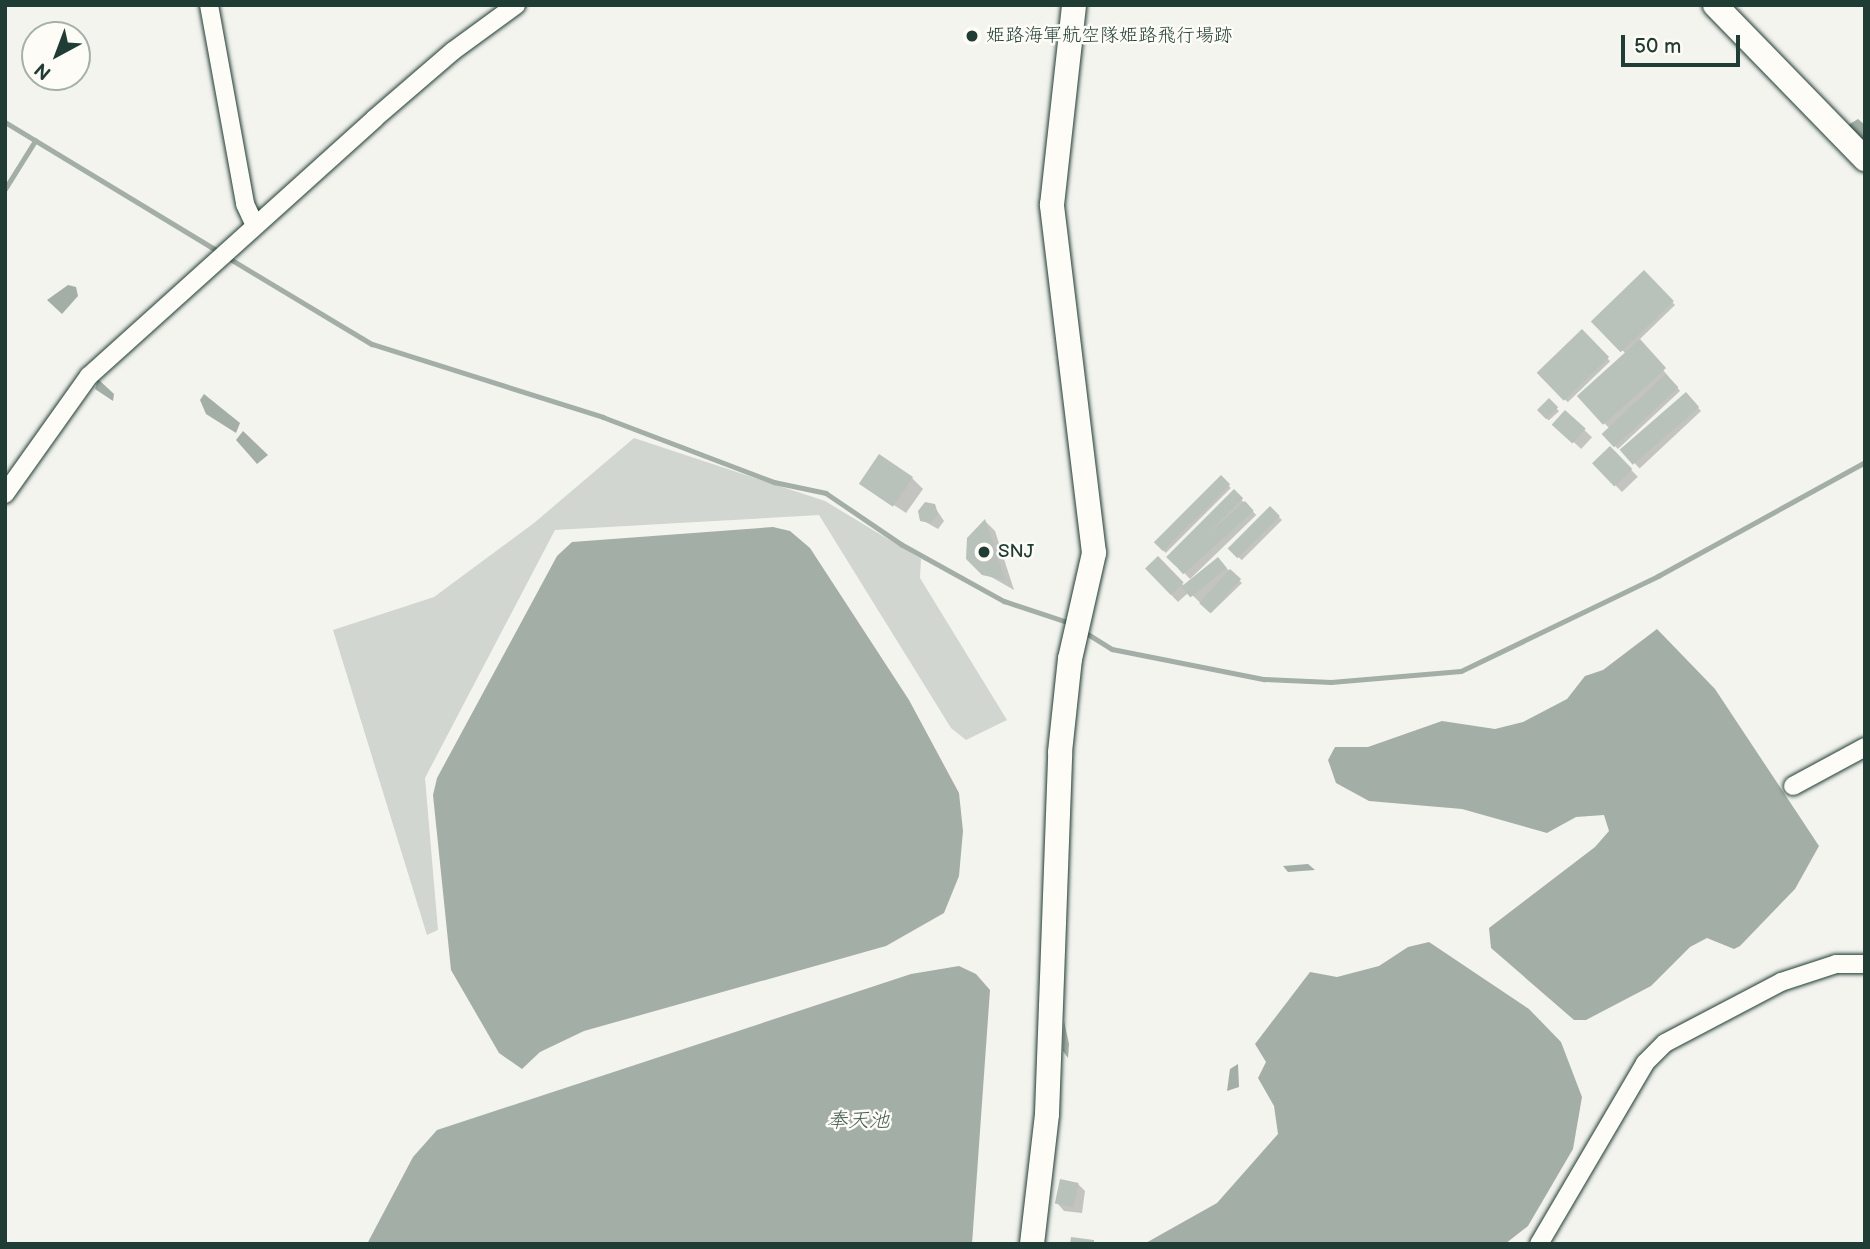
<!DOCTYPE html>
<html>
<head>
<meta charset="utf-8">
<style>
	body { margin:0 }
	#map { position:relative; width:1870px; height:1249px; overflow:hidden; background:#f4f4ef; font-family:"Balsamiq Sans","Klee One",sans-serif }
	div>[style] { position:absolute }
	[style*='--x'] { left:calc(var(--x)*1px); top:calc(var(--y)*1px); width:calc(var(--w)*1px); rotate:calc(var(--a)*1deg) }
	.green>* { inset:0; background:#d1d6d1 }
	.water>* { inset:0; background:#a3aea7 }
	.shadow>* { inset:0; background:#0003; transform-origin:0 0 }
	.stream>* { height:4.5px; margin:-2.25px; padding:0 2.25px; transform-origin:2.25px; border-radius:2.25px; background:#a3aea7 }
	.building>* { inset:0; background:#b9c1bb; transform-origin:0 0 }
	.roads { filter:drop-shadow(0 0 2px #1f3d34) drop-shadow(0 0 2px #1f3d34) }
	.street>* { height:18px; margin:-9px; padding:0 9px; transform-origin:9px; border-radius:9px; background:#fdfcf7 }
	.secondary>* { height:24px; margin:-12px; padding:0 12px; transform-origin:12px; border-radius:12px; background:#fdfcf7 }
	.dots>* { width:19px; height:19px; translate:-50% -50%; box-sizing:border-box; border:4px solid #fdfcf7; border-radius:50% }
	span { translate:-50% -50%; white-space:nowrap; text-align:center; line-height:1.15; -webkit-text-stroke:5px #fdfcf7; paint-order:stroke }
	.poi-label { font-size:19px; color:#1f3d34 }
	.left { translate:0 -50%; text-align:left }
	.water-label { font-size:21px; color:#475f56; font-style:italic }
	.frame { position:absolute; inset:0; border:7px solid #1f3d34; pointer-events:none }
	.north { position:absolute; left:21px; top:21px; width:70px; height:70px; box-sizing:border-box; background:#fdfcf7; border:2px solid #a4b0a9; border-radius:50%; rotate:221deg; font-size:19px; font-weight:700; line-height:28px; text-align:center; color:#1f3d34 }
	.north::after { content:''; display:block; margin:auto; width:24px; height:32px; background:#1f3d34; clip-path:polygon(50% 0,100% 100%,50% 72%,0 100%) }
	.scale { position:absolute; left:1621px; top:35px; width:119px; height:32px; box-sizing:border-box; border:4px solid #1f3d34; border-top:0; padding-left:9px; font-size:21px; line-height:24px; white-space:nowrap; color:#1f3d34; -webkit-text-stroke:5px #fdfcf7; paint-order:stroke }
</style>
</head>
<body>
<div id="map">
	<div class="green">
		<div style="clip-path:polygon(634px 438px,825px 501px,921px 559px,920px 578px,1007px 720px,966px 740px,951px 728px,819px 515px,555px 530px,425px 778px,438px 930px,427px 935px,333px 630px,434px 597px,534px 523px)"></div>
	</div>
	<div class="water">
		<div style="clip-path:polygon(1858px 119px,1865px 125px,1865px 143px,1848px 125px)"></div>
		<div style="clip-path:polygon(68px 285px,76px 287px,78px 296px,62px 314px,47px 300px)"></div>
		<div style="clip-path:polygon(98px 379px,114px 394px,113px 401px,95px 389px)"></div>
		<div style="clip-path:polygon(204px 394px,240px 423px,236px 433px,206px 414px,200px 400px)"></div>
		<div style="clip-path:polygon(243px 431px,268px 455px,257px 464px,236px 440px)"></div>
		<div style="clip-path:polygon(773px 527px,790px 531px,810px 548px,909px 700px,959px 793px,963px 831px,959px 876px,944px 913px,886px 946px,584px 1031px,540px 1052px,522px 1069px,499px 1053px,451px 970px,433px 795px,437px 778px,557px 556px,572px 542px)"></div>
		<div style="clip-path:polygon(1657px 629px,1715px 689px,1819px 846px,1795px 889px,1740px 946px,1734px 949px,1707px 938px,1690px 947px,1651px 986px,1586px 1020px,1574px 1020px,1491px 948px,1489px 928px,1595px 847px,1609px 831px,1604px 815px,1576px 817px,1547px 833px,1462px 809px,1369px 801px,1336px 783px,1328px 760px,1335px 747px,1368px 747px,1442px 721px,1495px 729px,1523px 722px,1567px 699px,1585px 676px,1603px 670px)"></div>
		<div style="clip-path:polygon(1308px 864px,1315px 870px,1288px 872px,1283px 866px)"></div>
		<div style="clip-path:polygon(1429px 942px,1529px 1009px,1561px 1042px,1582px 1097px,1573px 1149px,1528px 1226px,1505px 1244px,1144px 1244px,1217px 1203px,1278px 1134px,1274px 1106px,1258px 1078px,1266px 1062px,1255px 1044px,1310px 972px,1337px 977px,1379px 966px,1408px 947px)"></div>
		<div style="clip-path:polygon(959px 966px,976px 974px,990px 990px,972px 1244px,367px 1244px,413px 1157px,437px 1130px,911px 974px)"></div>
		<div style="clip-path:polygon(1064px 1021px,1069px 1044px,1068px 1058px,1063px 1051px)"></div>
		<div style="clip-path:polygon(1238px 1064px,1239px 1087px,1227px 1091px,1230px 1069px)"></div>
	</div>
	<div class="shadow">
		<div style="clip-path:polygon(1644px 272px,1675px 305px,1639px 340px,1680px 391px,1618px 449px,1604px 435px,1610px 429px,1579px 397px,1626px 354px,1594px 321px)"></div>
		<div style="left:1581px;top:331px;width:42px;height:59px;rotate:46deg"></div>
		<div style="left:1686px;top:395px;width:22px;height:84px;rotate:47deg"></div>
		<div style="left:1549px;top:400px;width:15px;height:14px;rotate:48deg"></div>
		<div style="left:1565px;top:412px;width:37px;height:16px;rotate:43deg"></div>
		<div style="left:1610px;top:448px;width:40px;height:22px;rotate:46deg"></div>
		<div style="clip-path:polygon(912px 478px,923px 489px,906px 513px,862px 484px)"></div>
		<div style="left:1221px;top:478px;width:14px;height:92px;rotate:45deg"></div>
		<div style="left:1234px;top:492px;width:32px;height:92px;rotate:46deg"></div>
		<div style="clip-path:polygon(934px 506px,944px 521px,938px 529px,922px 520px)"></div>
		<div style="left:1270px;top:508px;width:17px;height:57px;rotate:45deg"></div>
		<div style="clip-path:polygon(985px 521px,995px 531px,1014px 590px,979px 570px,967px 545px)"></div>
		<div style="clip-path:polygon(1158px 558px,1187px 589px,1218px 560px,1242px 583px,1211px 613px,1189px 592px,1178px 602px,1147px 569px)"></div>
		<div style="clip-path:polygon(1078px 1184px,1085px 1191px,1082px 1213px,1064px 1211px,1058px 1204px)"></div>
	</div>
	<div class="stream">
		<div style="--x:5;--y:122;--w:251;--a:31.2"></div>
		<div style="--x:5;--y:189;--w:57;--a:-58"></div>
		<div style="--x:227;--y:257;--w:169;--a:31"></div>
		<div style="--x:372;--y:344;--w:242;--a:17.5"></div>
		<div style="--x:603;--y:417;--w:183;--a:20.8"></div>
		<div style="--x:774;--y:482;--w:53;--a:11.9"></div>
		<div style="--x:826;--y:493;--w:91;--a:34.2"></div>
		<div style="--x:901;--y:544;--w:118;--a:29"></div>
		<div style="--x:1004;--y:601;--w:70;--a:18.4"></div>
		<div style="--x:1083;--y:631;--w:34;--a:32"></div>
		<div style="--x:1112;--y:649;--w:155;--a:11.2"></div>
		<div style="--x:1264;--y:679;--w:67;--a:2.6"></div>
		<div style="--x:1331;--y:682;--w:130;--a:-4.8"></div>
		<div style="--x:1461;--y:671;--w:219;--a:-25.7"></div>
		<div style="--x:1658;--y:576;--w:236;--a:-28.8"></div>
	</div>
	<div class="building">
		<div style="left:1644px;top:270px;width:43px;height:74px;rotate:46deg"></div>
		<div style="left:1582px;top:329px;width:39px;height:63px;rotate:46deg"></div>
		<div style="left:1640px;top:339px;width:39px;height:85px;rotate:48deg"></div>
		<div style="left:1666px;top:374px;width:18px;height:88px;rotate:47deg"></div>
		<div style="left:1686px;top:392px;width:20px;height:88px;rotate:49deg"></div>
		<div style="left:1549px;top:398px;width:13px;height:17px;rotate:45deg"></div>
		<div style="left:1565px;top:410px;width:28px;height:20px;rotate:42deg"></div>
		<div style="left:1610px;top:446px;width:32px;height:25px;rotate:46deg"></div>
		<div style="left:879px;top:454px;width:41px;height:36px;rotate:34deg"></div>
		<div style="left:1221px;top:475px;width:13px;height:95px;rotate:45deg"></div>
		<div style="left:1234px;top:489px;width:13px;height:96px;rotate:45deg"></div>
		<div style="left:1245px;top:501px;width:13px;height:95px;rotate:48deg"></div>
		<div style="clip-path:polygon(925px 502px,935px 504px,938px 514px,930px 523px,920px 521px,918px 511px)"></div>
		<div style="left:1270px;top:506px;width:14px;height:60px;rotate:45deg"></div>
		<div style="clip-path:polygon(985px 519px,1005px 580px,982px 575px,966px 559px,967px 538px)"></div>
		<div style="left:1158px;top:556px;width:37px;height:18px;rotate:46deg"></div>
		<div style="left:1218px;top:557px;width:14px;height:47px;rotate:51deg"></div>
		<div style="left:1230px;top:569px;width:15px;height:46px;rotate:42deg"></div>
		<div style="left:1060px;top:1179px;width:19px;height:25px;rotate:12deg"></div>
		<div style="clip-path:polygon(1071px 1237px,1094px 1240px,1094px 1244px,1070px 1244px)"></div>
	</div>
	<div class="roads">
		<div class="street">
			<div style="--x:209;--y:5;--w:202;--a:79.7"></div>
			<div style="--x:245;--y:204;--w:23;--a:65"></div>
			<div style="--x:5;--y:494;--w:145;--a:-54.6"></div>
			<div style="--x:89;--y:376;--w:384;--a:-42"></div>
			<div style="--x:374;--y:119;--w:104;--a:-40.7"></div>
			<div style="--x:453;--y:51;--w:78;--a:-36.1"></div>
			<div style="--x:1793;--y:786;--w:82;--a:-28.4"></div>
			<div style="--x:1539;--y:1244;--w:210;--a:-59.6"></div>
			<div style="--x:1645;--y:1063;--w:28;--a:-45"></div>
			<div style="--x:1665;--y:1043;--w:131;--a:-27.7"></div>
			<div style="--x:1781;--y:982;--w:58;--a:-18.1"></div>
			<div style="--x:1836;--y:964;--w:29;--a:0"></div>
		</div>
		<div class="secondary">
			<div style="--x:1715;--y:5;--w:215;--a:45.8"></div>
			<div style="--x:1032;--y:1244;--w:131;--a:-83.4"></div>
			<div style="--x:1047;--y:1114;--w:362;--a:-87.9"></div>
			<div style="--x:1060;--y:752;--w:94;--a:-83.9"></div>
			<div style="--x:1070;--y:659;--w:109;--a:-77.2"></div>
			<div style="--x:1094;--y:553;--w:351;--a:-96.9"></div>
			<div style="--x:1052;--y:205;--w:201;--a:-83.7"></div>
		</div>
	</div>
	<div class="dots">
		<div style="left:972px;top:36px;background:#1f3d34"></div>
		<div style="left:984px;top:552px;background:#1f3d34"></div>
	</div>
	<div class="poi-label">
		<span class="left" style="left:986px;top:36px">姫路海軍航空隊姫路飛行場跡</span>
		<span class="left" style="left:998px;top:552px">SNJ</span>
	</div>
	<div class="water-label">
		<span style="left:858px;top:1121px">奉天池</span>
	</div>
	<div class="frame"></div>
	<div class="north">N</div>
	<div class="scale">50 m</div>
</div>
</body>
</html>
